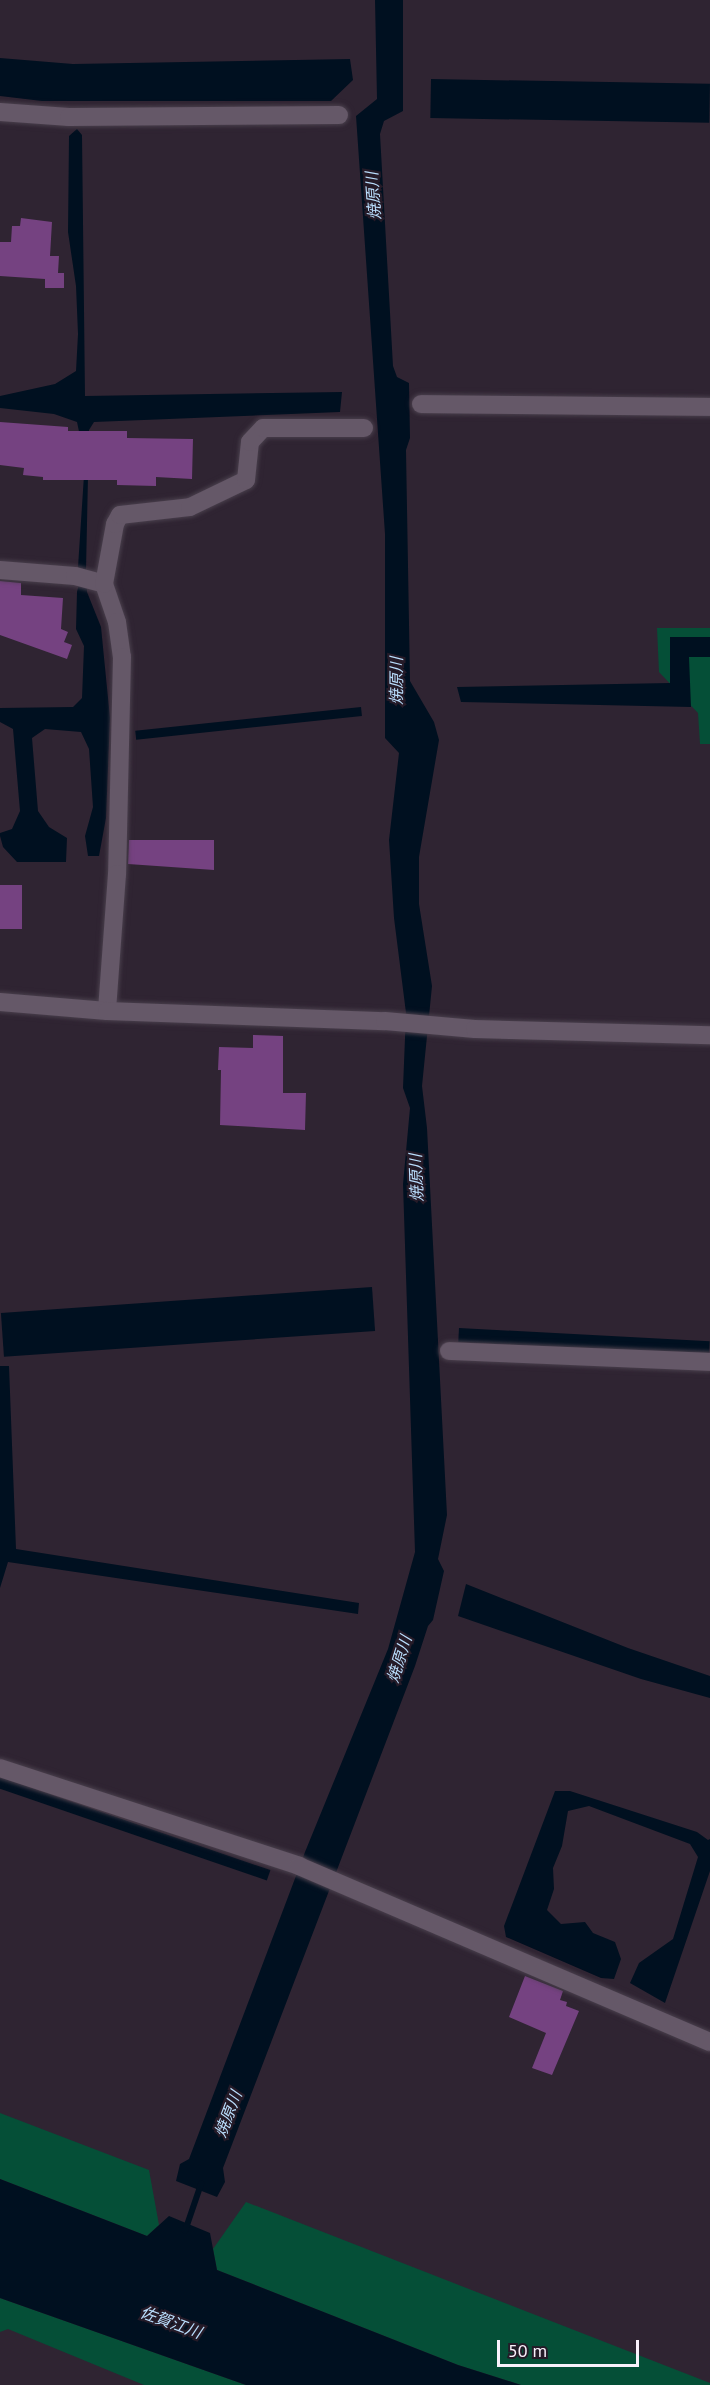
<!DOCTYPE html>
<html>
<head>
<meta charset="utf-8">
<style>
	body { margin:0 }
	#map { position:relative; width:710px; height:2385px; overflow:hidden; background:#2f2432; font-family:"PT Sans","Noto Sans JP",sans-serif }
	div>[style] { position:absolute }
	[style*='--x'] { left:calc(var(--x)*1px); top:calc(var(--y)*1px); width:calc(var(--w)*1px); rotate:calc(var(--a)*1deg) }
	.green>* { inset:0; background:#054f37 }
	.water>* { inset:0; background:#001020; transform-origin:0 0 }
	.stream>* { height:6px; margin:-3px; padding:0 3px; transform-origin:3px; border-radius:3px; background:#001020 }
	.building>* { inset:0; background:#754281; transform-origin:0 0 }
	.roads { filter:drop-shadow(0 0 2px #493f4c) drop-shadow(0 0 2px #493f4c) }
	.minor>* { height:18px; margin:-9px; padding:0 9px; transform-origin:9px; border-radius:9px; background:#655868 }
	span { translate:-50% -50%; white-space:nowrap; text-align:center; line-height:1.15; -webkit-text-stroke:4.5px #251b28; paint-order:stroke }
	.water-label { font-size:16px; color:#badefd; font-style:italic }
	.scale { position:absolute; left:497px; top:2340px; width:142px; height:27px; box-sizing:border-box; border:3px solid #f9f1fb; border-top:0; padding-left:8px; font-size:18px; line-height:21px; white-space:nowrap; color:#f9f1fb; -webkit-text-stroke:4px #251b28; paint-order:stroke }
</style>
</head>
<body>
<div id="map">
	<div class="green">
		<div style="clip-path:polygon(657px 628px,710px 628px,710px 744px,700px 744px,698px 713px,659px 672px)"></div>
		<div style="clip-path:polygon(0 2113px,149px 2170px,159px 2225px,147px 2236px,0 2179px)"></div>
		<div style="clip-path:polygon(246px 2202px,710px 2383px,710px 2385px,521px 2385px,458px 2365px,217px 2270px,213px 2249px)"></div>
		<div style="clip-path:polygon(0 2298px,246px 2385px,144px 2385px,8px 2329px,0 2332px)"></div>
	</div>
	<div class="water">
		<div style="clip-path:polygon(375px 0,403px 0,403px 111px,384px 121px,380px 134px,393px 366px,397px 377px,409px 383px,410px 438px,406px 450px,410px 681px,434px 722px,439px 740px,419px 857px,419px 904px,432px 986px,422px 1086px,427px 1128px,447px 1515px,438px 1559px,444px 1571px,433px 1620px,428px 1626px,415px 1666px,223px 2168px,225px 2182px,217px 2197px,176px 2181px,180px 2164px,189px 2159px,305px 1852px,388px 1649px,415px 1552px,403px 1184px,410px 1108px,403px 1088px,406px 1013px,394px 918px,389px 840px,399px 753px,385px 738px,385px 534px,356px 116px,377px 99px)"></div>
		<div style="clip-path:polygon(0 58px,73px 64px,350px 59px,353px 80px,331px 101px,42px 101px,0 96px)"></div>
		<div style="left:431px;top:79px;width:279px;height:39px;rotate:1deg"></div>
		<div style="clip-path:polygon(77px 129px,82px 135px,85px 396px,342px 392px,340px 412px,94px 422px,89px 430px,86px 570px,87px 592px,101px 627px,110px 718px,106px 818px,99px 856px,88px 856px,85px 836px,93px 807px,89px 749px,81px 732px,45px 729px,32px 738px,38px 811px,49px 827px,67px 838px,66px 862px,17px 862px,3px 847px,0 836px,0 833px,12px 829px,20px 811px,13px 729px,0 722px,0 708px,73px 707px,82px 698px,84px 646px,76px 629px,77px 592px,82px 571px,78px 567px,85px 460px,77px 422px,54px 414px,0 408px,0 396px,55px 384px,76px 371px,78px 334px,76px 286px,68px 232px,69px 136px)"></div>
		<div style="clip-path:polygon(670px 637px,710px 637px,710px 657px,689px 657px,691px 707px,461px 702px,457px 687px,670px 683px)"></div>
		<div style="left:361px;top:707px;width:9px;height:227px;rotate:84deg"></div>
		<div style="left:372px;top:1287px;width:44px;height:372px;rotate:86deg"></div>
		<div style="left:459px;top:1328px;width:251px;height:14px;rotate:3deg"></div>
		<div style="clip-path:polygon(0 1366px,9px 1366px,16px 1549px,359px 1603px,358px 1614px,8px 1562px,0 1588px)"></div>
		<div style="clip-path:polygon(466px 1584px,628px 1648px,710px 1676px,710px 1698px,641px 1679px,458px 1616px)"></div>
		<div style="left:0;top:1777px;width:286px;height:11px;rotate:19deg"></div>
		<div style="clip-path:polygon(555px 1791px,570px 1791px,697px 1832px,708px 1840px,710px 1839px,710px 1871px,665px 2003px,630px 1983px,639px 1963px,673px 1939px,698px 1857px,690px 1844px,589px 1806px,568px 1811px,562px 1846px,553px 1868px,554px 1889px,547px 1910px,561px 1924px,585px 1922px,593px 1933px,615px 1942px,621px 1959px,614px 1979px,601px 1978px,506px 1937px,504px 1926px)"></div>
		<div style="clip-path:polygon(0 2179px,147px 2236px,169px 2216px,210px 2233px,217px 2270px,458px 2365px,521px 2385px,246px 2385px,0 2298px)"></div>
	</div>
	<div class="stream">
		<div style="--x:185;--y:2231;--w:50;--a:-71.2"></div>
	</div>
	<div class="building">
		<div style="clip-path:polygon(21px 218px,52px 222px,50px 256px,59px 256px,58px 273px,64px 273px,64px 288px,45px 288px,45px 279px,0 276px,0 242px,11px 242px,12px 226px,20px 226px)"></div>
		<div style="clip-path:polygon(0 422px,68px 427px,68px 431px,127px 431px,127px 438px,193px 439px,192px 479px,156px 477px,156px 486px,117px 485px,117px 480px,43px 480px,43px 477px,23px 475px,24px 468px,0 465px)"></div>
		<div style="clip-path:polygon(0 581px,21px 583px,21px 595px,63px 598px,61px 629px,68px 632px,64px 642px,72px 645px,67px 659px,0 635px)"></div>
		<div style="clip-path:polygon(129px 840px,214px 840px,214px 870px,128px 864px)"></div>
		<div style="left:0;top:885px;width:22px;height:44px"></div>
		<div style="clip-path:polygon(253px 1035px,283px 1036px,283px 1093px,306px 1093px,305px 1130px,220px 1125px,221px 1070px,218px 1070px,219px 1047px,253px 1048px)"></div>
		<div style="clip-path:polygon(525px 1976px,563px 1991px,560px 2000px,567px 2002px,566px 2006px,579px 2011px,552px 2075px,532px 2068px,546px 2033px,509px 2017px)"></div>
	</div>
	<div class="roads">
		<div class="minor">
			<div style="--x:0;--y:112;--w:69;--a:4.1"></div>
			<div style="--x:69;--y:117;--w:270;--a:-0.4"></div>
			<div style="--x:421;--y:404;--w:289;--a:0.6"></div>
			<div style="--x:0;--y:570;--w:75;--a:4.6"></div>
			<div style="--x:75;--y:576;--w:30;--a:15"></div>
			<div style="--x:104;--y:584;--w:40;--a:71.1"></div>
			<div style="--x:117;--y:622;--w:35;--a:82"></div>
			<div style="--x:122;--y:657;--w:217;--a:91.3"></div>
			<div style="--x:117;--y:874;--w:137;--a:94.2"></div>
			<div style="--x:104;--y:584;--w:61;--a:-79.6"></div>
			<div style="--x:115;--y:524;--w:10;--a:-61"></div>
			<div style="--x:120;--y:515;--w:70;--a:-6.5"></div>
			<div style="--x:190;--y:507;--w:62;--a:-25.7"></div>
			<div style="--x:246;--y:480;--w:38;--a:-84"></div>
			<div style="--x:250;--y:442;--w:19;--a:-47"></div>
			<div style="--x:263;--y:428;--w:101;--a:0"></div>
			<div style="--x:0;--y:1002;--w:107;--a:4.8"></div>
			<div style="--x:107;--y:1011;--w:278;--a:2.1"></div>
			<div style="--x:385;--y:1021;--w:90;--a:5.1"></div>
			<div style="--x:475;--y:1029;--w:235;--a:1.5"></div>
			<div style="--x:449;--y:1351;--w:261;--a:2.4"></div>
			<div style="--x:0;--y:1768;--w:315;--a:18.1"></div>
			<div style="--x:299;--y:1866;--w:447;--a:23.2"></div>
		</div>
	</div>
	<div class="water-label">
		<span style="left:373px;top:196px;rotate:-94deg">焼原川</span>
		<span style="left:396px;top:681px;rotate:-90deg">焼原川</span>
		<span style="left:416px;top:1178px;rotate:-92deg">焼原川</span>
		<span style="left:399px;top:1659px;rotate:-73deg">焼原川</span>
		<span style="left:228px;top:2114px;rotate:-69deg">焼原川</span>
		<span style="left:171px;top:2322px;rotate:20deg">佐賀江川</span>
	</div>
	<div class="scale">50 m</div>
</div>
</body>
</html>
